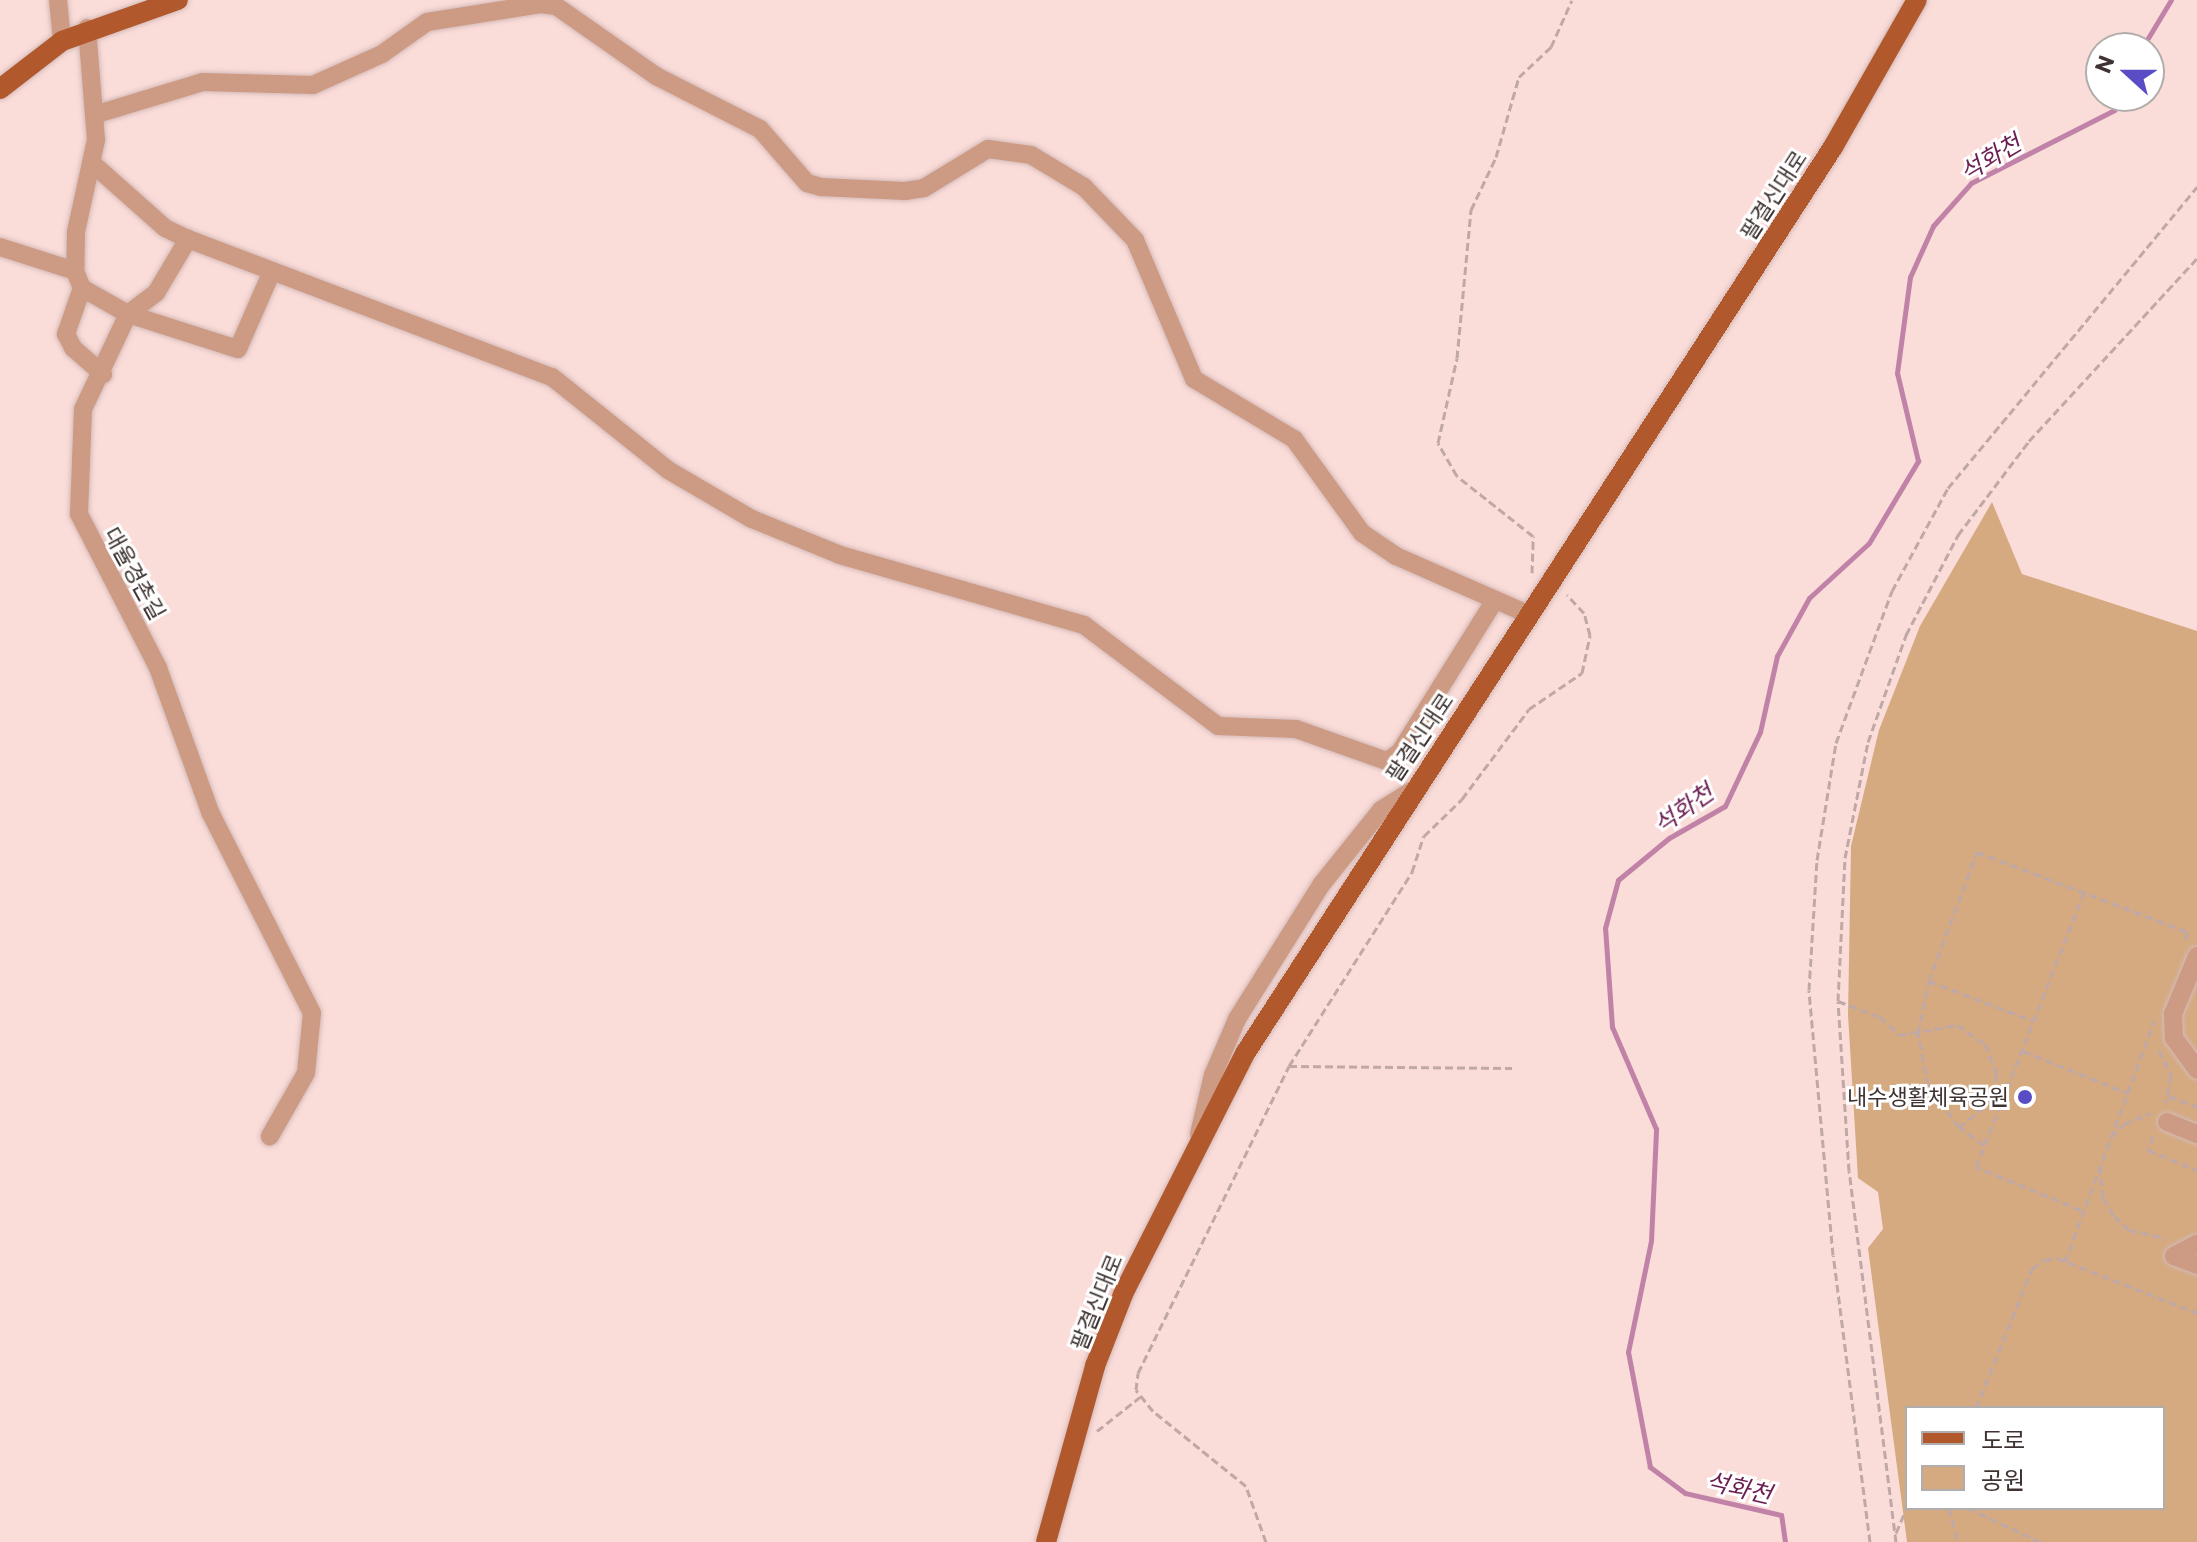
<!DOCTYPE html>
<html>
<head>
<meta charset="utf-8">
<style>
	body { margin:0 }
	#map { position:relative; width:2197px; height:1542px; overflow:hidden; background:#fadcd9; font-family:Commissioner,"Noto Sans KR",sans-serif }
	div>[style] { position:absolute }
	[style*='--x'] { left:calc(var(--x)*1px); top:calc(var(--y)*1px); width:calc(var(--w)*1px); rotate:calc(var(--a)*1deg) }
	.green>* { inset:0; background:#d5aa81 }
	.stream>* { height:5px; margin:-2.5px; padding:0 2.5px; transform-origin:2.5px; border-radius:2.5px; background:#c182a7 }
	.path>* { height:3px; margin-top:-1.5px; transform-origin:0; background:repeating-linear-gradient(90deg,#c0a8a6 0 8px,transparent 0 12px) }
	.roads { filter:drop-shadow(0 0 2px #d4bab7) drop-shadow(0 0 2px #d4bab7) }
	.minor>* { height:18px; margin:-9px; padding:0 9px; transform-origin:9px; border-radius:9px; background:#cd9a84 }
	.major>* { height:20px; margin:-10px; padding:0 10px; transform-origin:10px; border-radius:10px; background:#b1582c }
	.dots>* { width:22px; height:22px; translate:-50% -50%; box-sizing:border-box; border:4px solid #fff; border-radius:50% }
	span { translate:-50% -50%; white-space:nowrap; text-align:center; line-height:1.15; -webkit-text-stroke:6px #fff; paint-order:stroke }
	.street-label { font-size:22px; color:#3e3331 }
	.poi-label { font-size:22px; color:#3e3331 }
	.right { translate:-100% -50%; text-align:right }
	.water-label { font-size:24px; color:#6a1e51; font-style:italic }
	.legend { position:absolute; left:1905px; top:1406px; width:260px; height:104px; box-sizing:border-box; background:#fff; border:2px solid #b2adad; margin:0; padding:10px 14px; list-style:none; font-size:24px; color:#3e3331 }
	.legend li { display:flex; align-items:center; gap:16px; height:40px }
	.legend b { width:40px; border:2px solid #b2adad }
	.north { position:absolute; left:2085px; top:32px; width:80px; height:80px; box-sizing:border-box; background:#fff; border:2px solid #b2adad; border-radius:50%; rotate:291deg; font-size:22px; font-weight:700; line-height:32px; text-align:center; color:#3e3331 }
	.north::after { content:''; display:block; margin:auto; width:28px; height:36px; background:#594cc4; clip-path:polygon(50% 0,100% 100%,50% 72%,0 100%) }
</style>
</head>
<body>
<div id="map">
	<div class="green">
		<div style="clip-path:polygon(evenodd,1992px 502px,2022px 574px,2197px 631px,2197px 1542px,1907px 1542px,1868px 1248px,1883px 1229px,1878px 1192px,1858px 1178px,1848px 1015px,1851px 846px,1879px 730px,1920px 626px,1992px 502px,1907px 1408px,2163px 1408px,2163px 1508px,1907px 1508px,1907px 1408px)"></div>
	</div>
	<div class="stream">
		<div style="--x:2142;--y:48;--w:56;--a:-58.9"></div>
		<div style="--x:1785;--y:1542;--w:27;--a:-98"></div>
		<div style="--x:1781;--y:1515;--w:98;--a:-167.1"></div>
		<div style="--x:1685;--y:1493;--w:44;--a:-143.4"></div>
		<div style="--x:1650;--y:1467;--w:117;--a:-100.8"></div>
		<div style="--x:1628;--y:1352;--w:113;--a:-78.3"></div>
		<div style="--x:1651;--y:1241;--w:112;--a:-87.4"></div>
		<div style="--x:1656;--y:1129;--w:111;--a:-113.3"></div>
		<div style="--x:1612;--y:1027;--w:99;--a:-94"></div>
		<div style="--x:1605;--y:928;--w:50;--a:-74.8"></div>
		<div style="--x:1618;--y:880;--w:66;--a:-39.5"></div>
		<div style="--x:1669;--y:838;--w:64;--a:-29.7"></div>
		<div style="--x:1725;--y:806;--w:82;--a:-64.7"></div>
		<div style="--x:1760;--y:732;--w:78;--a:-77.4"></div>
		<div style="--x:1777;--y:656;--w:66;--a:-61.1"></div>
		<div style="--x:1809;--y:598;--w:81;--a:-42.5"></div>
		<div style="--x:1869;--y:543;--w:96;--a:-59.1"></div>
		<div style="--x:1918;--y:461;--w:90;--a:-103.4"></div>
		<div style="--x:1897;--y:373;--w:97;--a:-82.3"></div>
		<div style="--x:1910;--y:277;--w:56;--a:-65.7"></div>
		<div style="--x:1933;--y:226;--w:57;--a:-48.5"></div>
		<div style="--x:1971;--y:183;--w:161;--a:-27"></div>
		<div style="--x:2114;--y:110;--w:15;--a:-67"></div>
	</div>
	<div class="path">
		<div style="--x:1532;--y:573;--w:37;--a:-88"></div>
		<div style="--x:1533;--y:536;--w:97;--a:-141.7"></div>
		<div style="--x:1457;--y:476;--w:38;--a:-120"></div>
		<div style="--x:1438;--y:443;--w:87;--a:-77.4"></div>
		<div style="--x:1457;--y:358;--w:149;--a:-84.6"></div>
		<div style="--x:1471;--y:210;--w:59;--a:-64.7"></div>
		<div style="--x:1496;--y:157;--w:83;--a:-74"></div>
		<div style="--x:1519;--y:77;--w:44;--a:-43.2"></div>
		<div style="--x:1551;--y:47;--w:51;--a:-65.9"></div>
		<div style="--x:1929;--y:981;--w:112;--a:20.9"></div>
		<div style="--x:1838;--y:1001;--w:45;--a:20.9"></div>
		<div style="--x:1880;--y:1017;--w:26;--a:43"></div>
		<div style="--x:1899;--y:1035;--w:59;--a:-9.8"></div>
		<div style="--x:1957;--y:1025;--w:34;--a:34"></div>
		<div style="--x:1985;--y:1044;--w:32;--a:68"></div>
		<div style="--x:1997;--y:1074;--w:17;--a:103"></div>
		<div style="--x:1993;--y:1091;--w:18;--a:119"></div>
		<div style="--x:1984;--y:1107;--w:32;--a:141"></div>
		<div style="--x:2159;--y:1050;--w:28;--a:64"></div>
		<div style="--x:2171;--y:1075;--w:28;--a:100"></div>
		<div style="--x:2023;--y:1051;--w:112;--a:22"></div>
		<div style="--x:1289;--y:1066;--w:223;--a:0.5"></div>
		<div style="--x:2169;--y:1096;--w:30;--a:21"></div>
		<div style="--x:2153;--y:1136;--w:15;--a:110"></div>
		<div style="--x:2148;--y:1150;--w:53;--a:22.2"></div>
		<div style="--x:2111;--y:1137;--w:18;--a:-45"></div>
		<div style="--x:2124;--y:1124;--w:29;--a:-22"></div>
		<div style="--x:1984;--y:1145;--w:31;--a:-144"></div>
		<div style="--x:1959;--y:1127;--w:52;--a:-126.4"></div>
		<div style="--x:1928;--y:1085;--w:53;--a:-100.9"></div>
		<div style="--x:1918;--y:1033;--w:53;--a:-78.1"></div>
		<div style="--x:1929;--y:981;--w:138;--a:-69.6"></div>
		<div style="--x:1977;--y:852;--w:226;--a:20.8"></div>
		<div style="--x:2188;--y:932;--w:12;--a:110"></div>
		<div style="--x:2100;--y:1166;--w:32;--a:85"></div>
		<div style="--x:2103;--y:1198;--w:21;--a:59"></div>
		<div style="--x:2114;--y:1216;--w:21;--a:43"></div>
		<div style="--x:2129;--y:1230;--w:38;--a:12"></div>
		<div style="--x:2081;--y:1210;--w:113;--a:-157.7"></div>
		<div style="--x:1976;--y:1167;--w:295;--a:-68.5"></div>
		<div style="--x:2065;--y:1262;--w:257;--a:-69.7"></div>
		<div style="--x:1976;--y:1408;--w:150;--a:-68.1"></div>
		<div style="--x:2032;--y:1269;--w:15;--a:-37"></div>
		<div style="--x:2044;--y:1260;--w:13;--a:-9"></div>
		<div style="--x:2057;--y:1258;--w:150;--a:21.4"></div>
		<div style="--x:1097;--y:1431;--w:55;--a:-38.3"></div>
		<div style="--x:1949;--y:1508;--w:35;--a:75"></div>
		<div style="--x:1968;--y:1508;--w:80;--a:25.3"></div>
		<div style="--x:1896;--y:1533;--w:28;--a:-67"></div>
		<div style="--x:1266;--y:1542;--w:59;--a:-109.7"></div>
		<div style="--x:1246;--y:1486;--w:119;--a:-141.1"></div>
		<div style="--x:1153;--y:1411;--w:27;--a:-129"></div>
		<div style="--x:1136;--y:1390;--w:17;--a:-83"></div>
		<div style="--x:1138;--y:1373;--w:342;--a:-63.8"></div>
		<div style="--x:1289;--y:1066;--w:230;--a:-57.6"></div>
		<div style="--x:1412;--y:872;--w:38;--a:-72"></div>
		<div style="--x:1424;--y:836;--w:53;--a:-44.2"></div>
		<div style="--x:1462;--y:799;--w:112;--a:-53.3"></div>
		<div style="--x:1529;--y:709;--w:64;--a:-34.2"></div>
		<div style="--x:1582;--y:673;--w:39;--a:-78"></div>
		<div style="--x:1590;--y:635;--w:23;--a:-105"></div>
		<div style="--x:1584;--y:613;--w:25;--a:-133"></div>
		<div style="--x:1870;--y:1542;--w:289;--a:-97.3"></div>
		<div style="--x:1833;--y:1255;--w:266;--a:-95.2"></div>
		<div style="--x:1809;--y:990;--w:130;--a:-86.5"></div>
		<div style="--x:1817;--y:860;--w:119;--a:-80.8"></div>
		<div style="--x:1836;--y:743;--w:162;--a:-69.8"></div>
		<div style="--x:1892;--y:591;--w:117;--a:-61.5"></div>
		<div style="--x:1948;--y:488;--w:391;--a:-50.4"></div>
		<div style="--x:1896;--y:1542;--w:374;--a:-97.2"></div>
		<div style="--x:1849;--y:1171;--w:170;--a:-93.7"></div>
		<div style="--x:1838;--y:1001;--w:143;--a:-87.2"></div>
		<div style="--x:1845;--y:858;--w:118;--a:-78.8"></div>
		<div style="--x:1868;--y:742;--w:114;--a:-70.4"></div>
		<div style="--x:1906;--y:635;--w:113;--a:-62.5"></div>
		<div style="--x:1958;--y:535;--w:118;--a:-52.9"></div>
		<div style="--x:2029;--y:441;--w:248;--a:-47.4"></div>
	</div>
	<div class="roads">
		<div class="minor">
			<div style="--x:58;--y:0;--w:41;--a:84.4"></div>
			<div style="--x:87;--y:28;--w:112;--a:85.4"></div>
			<div style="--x:96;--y:140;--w:94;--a:102.3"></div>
			<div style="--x:76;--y:232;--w:39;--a:91"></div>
			<div style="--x:75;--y:271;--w:18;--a:68"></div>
			<div style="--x:82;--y:288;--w:53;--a:29.5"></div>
			<div style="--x:128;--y:314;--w:105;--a:115.3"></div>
			<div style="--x:83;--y:409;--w:105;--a:92.2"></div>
			<div style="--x:79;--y:514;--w:173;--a:62.8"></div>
			<div style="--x:158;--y:668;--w:153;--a:70.1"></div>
			<div style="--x:210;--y:812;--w:225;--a:63.1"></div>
			<div style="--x:312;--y:1013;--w:60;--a:95.7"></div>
			<div style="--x:306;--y:1073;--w:73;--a:119.7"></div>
			<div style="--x:97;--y:114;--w:111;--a:-16.8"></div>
			<div style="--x:203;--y:82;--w:110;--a:1.6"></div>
			<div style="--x:313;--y:85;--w:76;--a:-24.2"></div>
			<div style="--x:382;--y:54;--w:55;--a:-35.4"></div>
			<div style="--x:427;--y:22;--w:115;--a:-9"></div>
			<div style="--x:541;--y:4;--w:15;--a:8"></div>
			<div style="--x:556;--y:6;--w:122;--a:35"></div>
			<div style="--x:656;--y:76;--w:117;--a:27"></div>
			<div style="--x:760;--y:129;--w:72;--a:49"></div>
			<div style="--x:807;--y:183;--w:15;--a:16"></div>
			<div style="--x:821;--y:187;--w:84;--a:2.7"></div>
			<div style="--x:905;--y:191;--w:19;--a:-9"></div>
			<div style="--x:924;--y:188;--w:75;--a:-31.4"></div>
			<div style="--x:988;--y:149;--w:43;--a:7.9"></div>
			<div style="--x:1031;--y:155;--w:62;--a:31.1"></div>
			<div style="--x:1084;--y:187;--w:74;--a:46.1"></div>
			<div style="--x:1135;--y:240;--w:151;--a:67"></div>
			<div style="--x:1194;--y:379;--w:117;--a:31"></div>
			<div style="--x:1294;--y:439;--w:116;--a:54.1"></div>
			<div style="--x:1362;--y:533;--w:41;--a:34.1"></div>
			<div style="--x:1396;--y:556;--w:146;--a:23.8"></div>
			<div style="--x:93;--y:164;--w:96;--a:41.6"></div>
			<div style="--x:165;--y:228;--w:25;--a:26"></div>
			<div style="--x:188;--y:239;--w:389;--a:20.8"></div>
			<div style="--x:552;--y:377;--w:149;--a:38.7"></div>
			<div style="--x:668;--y:470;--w:97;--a:30.3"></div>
			<div style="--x:752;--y:519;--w:95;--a:22.2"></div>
			<div style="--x:840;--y:555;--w:254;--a:16"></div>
			<div style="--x:1084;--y:625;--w:168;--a:37"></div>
			<div style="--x:1218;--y:726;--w:78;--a:2.2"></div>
			<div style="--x:1296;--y:729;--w:96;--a:19.4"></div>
			<div style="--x:1387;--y:761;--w:16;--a:-35"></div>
			<div style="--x:1400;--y:752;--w:179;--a:-58"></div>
			<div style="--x:0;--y:247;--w:79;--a:17.7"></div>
			<div style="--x:82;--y:288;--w:49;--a:109.2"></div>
			<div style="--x:66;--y:334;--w:16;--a:63"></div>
			<div style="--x:73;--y:348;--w:40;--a:41"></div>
			<div style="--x:128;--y:314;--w:115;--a:17.7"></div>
			<div style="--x:238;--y:349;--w:85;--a:-66.4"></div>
			<div style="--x:128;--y:314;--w:35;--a:-37"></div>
			<div style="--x:156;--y:293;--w:63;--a:-59.3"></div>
			<div style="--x:2197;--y:956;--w:63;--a:112.5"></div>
			<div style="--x:2173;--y:1014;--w:24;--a:88"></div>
			<div style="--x:2174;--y:1038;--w:39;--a:54"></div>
			<div style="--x:2167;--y:1122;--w:32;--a:22"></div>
			<div style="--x:1199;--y:1134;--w:61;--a:-76.7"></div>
			<div style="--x:1213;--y:1075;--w:61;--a:-66.8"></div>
			<div style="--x:1237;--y:1019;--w:158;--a:-57.9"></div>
			<div style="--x:1321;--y:885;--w:96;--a:-51.3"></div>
			<div style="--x:1381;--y:810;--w:36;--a:-32"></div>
			<div style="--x:2174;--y:1256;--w:26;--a:-28"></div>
			<div style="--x:2174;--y:1256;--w:25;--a:21"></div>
		</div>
		<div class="major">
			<div style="--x:0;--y:89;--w:78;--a:-37.7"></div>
			<div style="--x:62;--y:41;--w:123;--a:-19.5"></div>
			<div style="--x:1046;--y:1542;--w:183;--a:-74.4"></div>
			<div style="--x:1095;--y:1366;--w:79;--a:-68.6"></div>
			<div style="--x:1124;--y:1292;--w:269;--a:-63.1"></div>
			<div style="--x:1246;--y:1052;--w:1079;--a:-57.03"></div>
			<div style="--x:1833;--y:147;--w:169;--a:-60.3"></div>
		</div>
	</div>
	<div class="dots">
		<div style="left:2025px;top:1097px;background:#594cc4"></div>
	</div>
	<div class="street-label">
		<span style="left:1773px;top:195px;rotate:-57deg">팔결신대로</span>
		<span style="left:135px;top:573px;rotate:61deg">대율경촌길</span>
		<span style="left:1419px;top:737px;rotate:-56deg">팔결신대로</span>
		<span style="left:1096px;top:1302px;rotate:-68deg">팔결신대로</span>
	</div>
	<div class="poi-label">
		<span class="right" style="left:2009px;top:1097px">내수생활체육공원</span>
	</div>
	<div class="water-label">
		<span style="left:1990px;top:157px;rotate:-31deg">석화천</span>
		<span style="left:1683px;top:808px;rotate:-35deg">석화천</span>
		<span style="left:1739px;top:1487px;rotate:13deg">석화천</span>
	</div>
	<ul class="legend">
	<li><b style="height:10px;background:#b1582c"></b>도로</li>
	<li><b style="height:22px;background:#d5aa81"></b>공원</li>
	</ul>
	<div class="north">N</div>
</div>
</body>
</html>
